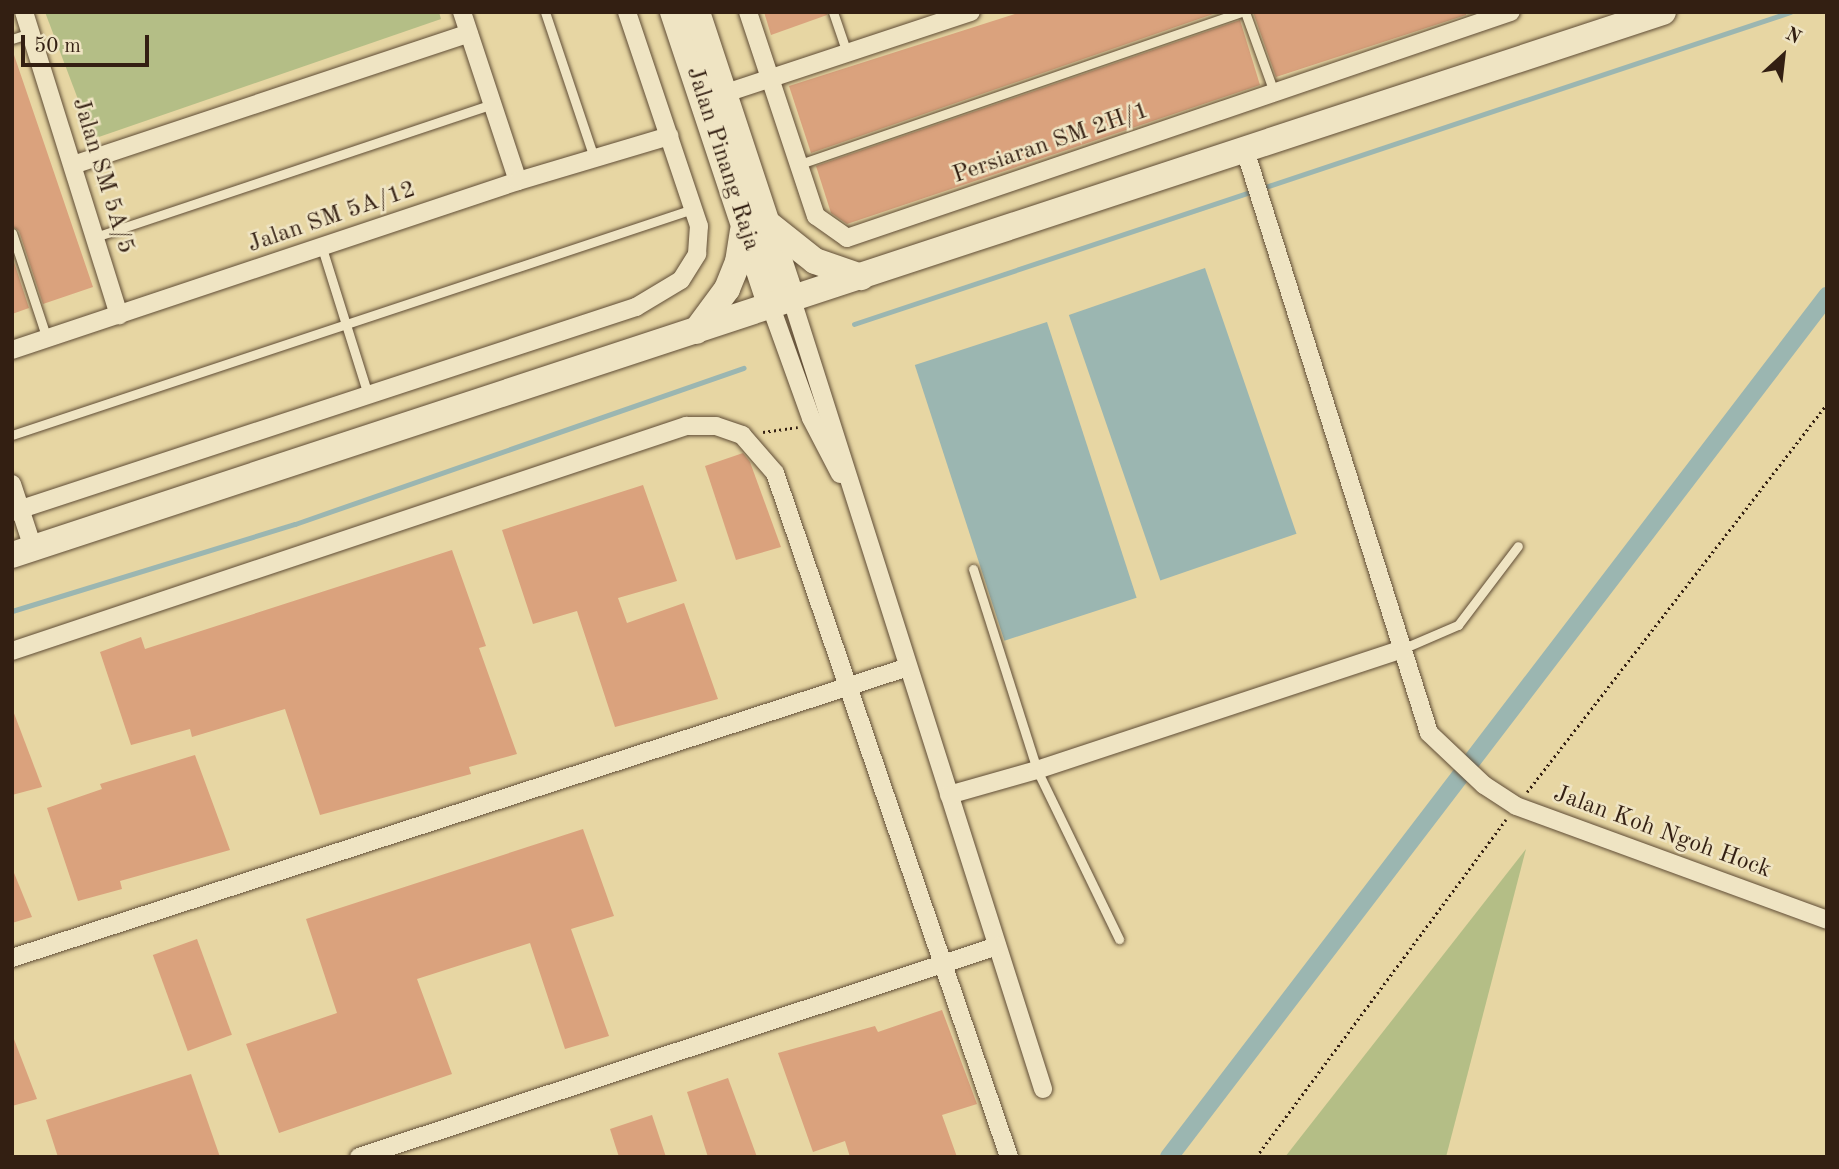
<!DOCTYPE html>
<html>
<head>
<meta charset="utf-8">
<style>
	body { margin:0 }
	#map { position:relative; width:1839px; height:1169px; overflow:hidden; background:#e7d6a3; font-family:"Old Standard TT",serif }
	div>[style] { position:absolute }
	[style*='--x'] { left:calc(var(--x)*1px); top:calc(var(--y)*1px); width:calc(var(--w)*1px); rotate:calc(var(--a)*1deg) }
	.green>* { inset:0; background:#b4be86 }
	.water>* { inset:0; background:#9bb6b1; transform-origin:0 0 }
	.stream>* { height:5px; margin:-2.5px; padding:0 2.5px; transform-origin:2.5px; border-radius:2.5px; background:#9bb6b1 }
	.canal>* { height:18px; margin:-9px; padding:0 9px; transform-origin:9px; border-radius:9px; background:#9bb6b1 }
	.building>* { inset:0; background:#daa27d; transform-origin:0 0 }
	.path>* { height:2.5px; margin-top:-1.25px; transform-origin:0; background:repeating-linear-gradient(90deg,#331f12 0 2px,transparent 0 5.5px) }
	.roads { filter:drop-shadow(0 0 2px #604d36) drop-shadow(0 0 2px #604d36) }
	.lane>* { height:9px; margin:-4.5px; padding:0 4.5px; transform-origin:4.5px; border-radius:4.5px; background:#efe4c3 }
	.street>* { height:18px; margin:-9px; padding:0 9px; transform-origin:9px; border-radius:9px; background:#efe4c3 }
	.secondary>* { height:26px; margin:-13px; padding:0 13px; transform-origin:13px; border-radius:13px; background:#efe4c3 }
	span { translate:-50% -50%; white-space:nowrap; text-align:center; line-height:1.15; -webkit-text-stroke:5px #efe4c3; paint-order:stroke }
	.street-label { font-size:24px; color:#331f12 }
	.frame { position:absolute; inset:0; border:14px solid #331f12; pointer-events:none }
	.north { position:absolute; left:1748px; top:21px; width:70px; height:70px; -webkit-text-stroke:5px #efe4c3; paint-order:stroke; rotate:27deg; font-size:19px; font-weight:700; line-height:28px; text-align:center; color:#331f12 }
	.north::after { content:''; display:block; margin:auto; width:24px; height:32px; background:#331f12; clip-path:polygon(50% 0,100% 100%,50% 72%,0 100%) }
	.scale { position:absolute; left:21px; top:35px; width:128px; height:32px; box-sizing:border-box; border:4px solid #331f12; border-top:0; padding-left:9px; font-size:21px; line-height:24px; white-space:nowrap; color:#331f12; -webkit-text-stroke:5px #efe4c3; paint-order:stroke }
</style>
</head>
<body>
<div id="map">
	<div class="green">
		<div style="clip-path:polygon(45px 12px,439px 12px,441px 19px,93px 139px)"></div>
		<div style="clip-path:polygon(1526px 849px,1446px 1157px,1285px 1157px)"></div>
	</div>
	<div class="water">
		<div style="left:1205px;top:268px;width:281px;height:144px;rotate:71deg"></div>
		<div style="left:1047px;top:322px;width:290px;height:139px;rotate:72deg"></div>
	</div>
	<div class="stream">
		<div style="--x:854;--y:324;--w:987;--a:-18.43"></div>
		<div style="--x:12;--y:611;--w:296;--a:-17.1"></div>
		<div style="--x:295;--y:524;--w:475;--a:-19.2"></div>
	</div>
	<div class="canal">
		<div style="--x:1169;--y:1157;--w:1084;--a:-52.61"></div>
	</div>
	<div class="building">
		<div style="clip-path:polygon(764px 12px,826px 12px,827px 15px,771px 35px)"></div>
		<div style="clip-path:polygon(1021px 12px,1219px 12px,811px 153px,789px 86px)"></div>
		<div style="clip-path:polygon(1253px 12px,1466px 12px,1466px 15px,1276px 77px)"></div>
		<div style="clip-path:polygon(1240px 20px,1260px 85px,847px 224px,831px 213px,816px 166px)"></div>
		<div style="clip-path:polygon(12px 49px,93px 287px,43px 304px,19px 231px,12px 226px)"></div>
		<div style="clip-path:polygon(12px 256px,29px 308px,12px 314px)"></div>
		<div style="clip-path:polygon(743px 453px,750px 462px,781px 547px,736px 560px,705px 466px)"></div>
		<div style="clip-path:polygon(643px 485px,677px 581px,618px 598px,627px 623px,684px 603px,718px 699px,615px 727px,577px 611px,533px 624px,502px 530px)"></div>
		<div style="clip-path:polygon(452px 550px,486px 646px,479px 648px,517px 754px,469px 767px,471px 774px,320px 815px,285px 709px,192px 737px,190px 729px,131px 745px,100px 652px,141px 637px,145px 649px)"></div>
		<div style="clip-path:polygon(12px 708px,42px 787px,12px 795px)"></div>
		<div style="clip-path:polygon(195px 755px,230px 850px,120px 881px,122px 889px,78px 901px,47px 808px,102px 789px,100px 784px)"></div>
		<div style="clip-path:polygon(583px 829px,614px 916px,571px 929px,609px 1036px,565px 1049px,530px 943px,417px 979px,452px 1074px,279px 1133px,246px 1044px,337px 1013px,306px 919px)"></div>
		<div style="clip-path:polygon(12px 868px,32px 917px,12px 923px)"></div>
		<div style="left:197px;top:939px;width:102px;height:47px;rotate:70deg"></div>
		<div style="clip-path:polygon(942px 1010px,977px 1104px,942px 1115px,957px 1157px,850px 1157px,845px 1141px,813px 1152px,778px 1053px,875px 1026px,878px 1032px)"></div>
		<div style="clip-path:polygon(12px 1034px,37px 1099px,12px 1106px)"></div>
		<div style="clip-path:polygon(191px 1074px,220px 1157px,58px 1157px,46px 1120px)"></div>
		<div style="clip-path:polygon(728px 1078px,757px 1157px,708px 1157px,687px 1092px)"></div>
		<div style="clip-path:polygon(652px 1115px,666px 1157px,619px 1157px,610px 1129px)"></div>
	</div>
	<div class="path">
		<div style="--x:763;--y:432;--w:35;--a:-8"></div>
		<div style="--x:1527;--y:792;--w:490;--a:-52.3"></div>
		<div style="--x:1256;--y:1157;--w:420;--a:-53.5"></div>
	</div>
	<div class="roads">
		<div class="lane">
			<div style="--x:545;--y:12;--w:154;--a:71.4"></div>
			<div style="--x:833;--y:12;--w:43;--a:71.1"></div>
			<div style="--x:1245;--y:12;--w:85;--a:70.1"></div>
			<div style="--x:12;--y:39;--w:19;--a:-18"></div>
			<div style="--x:800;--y:164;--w:466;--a:-19"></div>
			<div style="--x:12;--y:233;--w:112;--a:71.7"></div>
			<div style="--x:95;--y:237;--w:419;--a:-18.5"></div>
			<div style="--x:322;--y:248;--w:154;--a:72.6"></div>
			<div style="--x:12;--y:435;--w:718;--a:-18.36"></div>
			<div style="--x:973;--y:569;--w:211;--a:72.3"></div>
			<div style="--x:1037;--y:770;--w:188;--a:64.1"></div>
			<div style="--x:1402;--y:649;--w:61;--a:-23.2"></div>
			<div style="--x:1458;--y:625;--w:99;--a:-52.8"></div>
		</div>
		<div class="street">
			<div style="--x:24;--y:12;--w:318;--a:72.6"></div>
			<div style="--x:462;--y:12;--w:178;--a:71.7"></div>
			<div style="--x:748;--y:12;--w:215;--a:71.6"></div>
			<div style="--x:816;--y:216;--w:38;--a:35"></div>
			<div style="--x:847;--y:238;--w:701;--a:-18.8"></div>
			<div style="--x:723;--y:94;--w:261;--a:-18.3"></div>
			<div style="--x:1245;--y:150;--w:611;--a:72.48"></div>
			<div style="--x:1429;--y:733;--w:76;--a:43.4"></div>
			<div style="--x:1484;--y:785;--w:38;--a:33"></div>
			<div style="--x:1516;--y:806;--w:331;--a:20.1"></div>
			<div style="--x:73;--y:165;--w:417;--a:-18.4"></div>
			<div style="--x:792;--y:300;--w:828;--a:72.35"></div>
			<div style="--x:771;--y:307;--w:118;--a:70.2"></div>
			<div style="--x:811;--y:418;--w:63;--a:62.6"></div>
			<div style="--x:12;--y:350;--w:533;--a:-18.47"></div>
			<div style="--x:518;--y:181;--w:158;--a:-16.6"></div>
			<div style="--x:12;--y:484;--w:67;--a:71.8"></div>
			<div style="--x:12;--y:512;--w:657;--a:-18.19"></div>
			<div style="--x:636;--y:307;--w:52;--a:-31"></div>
			<div style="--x:681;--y:280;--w:31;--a:-58"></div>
			<div style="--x:697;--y:254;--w:28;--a:-86"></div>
			<div style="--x:699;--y:226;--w:226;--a:-108.6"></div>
			<div style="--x:12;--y:651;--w:711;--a:-18.46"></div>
			<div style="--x:686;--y:426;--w:30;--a:0"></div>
			<div style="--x:716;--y:426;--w:28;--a:19"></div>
			<div style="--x:742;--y:435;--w:50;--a:49"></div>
			<div style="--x:775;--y:473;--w:723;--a:71.11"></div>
			<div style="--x:949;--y:795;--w:91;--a:-15.9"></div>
			<div style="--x:1037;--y:770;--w:385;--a:-18.3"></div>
			<div style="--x:12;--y:958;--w:942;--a:-17.99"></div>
			<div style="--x:359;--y:1157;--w:672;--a:-18.3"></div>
		</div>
		<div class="secondary">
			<div style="--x:673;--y:12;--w:311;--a:71.6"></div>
			<div style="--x:697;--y:12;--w:303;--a:71.7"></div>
			<div style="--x:767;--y:223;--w:61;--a:38.4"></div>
			<div style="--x:815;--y:261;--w:49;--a:19.2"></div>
			<div style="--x:696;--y:331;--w:52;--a:-53.6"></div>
			<div style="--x:727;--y:289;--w:29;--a:-68"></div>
			<div style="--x:738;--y:262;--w:31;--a:-81"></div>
			<div style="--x:12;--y:555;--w:1738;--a:-18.21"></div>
		</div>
	</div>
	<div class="street-label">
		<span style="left:1051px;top:144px;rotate:-19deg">Persiaran SM 2H/1</span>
		<span style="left:722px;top:159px;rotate:72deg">Jalan Pinang Raja</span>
		<span style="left:102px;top:176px;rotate:73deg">Jalan SM 5A/5</span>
		<span style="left:332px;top:218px;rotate:-19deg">Jalan SM 5A/12</span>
		<span style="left:1662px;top:833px;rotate:20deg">Jalan Koh Ngoh Hock</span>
	</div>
	<div class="frame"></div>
	<div class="north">N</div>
	<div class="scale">50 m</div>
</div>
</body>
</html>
